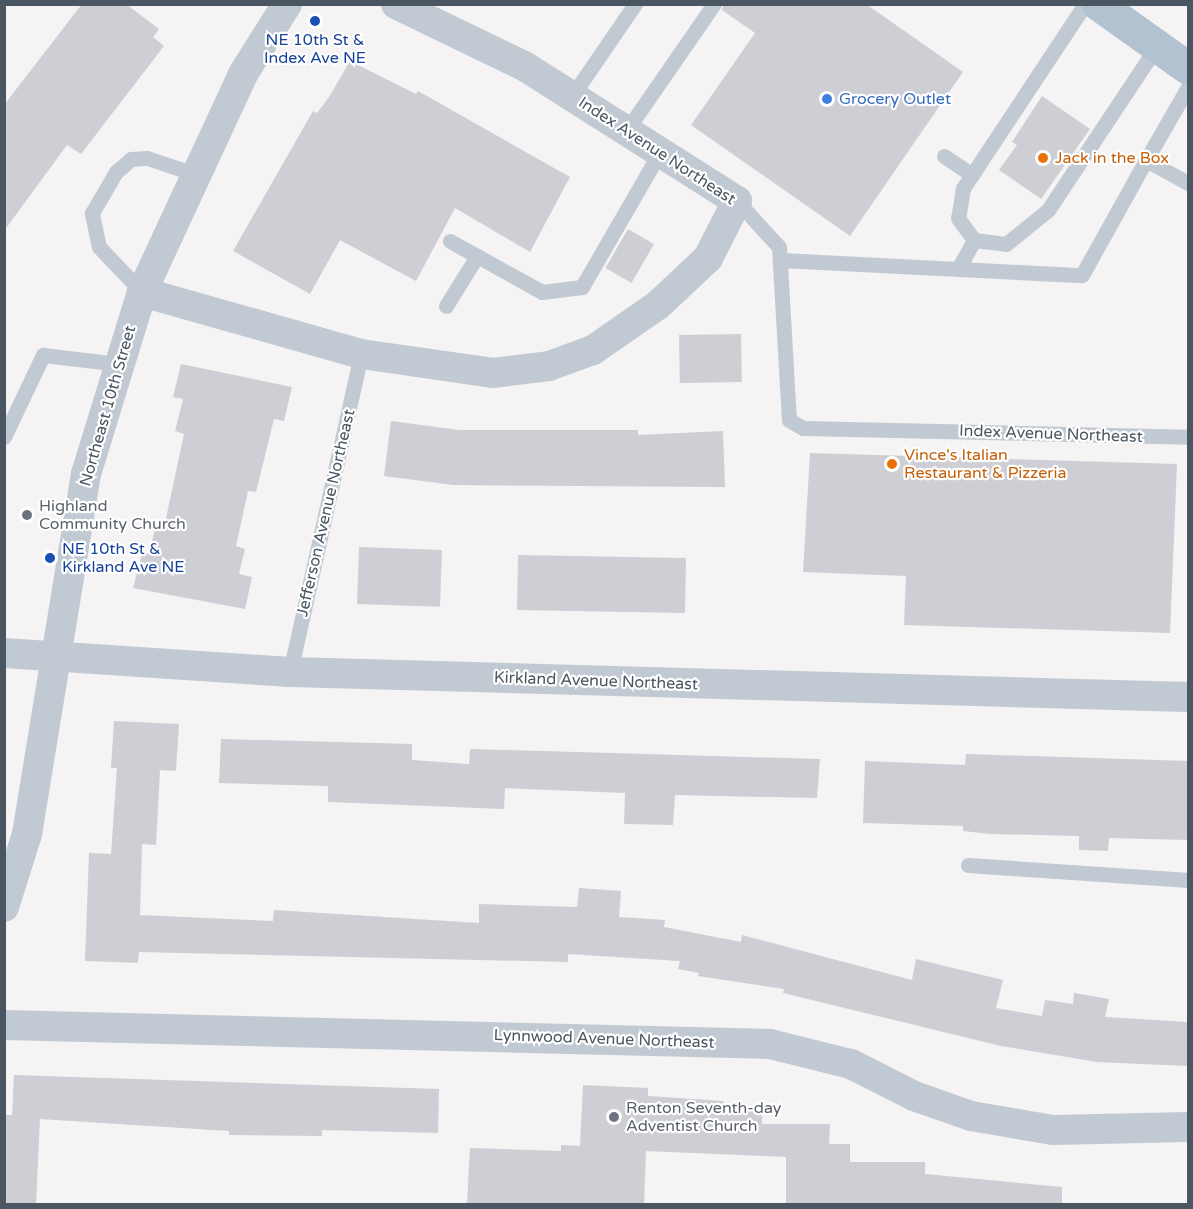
<!DOCTYPE html>
<html>
<head>
<meta charset="utf-8">
<style>
	body { margin:0 }
	#map { position:relative; width:1193px; height:1209px; overflow:hidden; background:#f5f3f3; font-family:"Varela Round",sans-serif }
	div>[style] { position:absolute }
	[style*='--x'] { left:calc(var(--x)*1px); top:calc(var(--y)*1px); width:calc(var(--w)*1px); rotate:calc(var(--a)*1deg) }
	.building>* { inset:0; background:#cdcfd5; transform-origin:0 0 }
	.service>* { height:15px; margin:-7.5px; padding:0 7.5px; transform-origin:7.5px; border-radius:7.5px; background:#c1cad2 }
	.minor>* { height:30px; margin:-15px; padding:0 15px; transform-origin:15px; border-radius:15px; background:#c1cad2 }
	.primary>* { height:33px; margin:-16.5px; padding:0 16.5px; transform-origin:16.5px; border-radius:16.5px; background:#b3c2d1 }
	.dots>* { width:16px; height:16px; translate:-50% -50%; box-sizing:border-box; border:3px solid #fff; border-radius:50% }
	span { translate:-50% -50%; white-space:nowrap; text-align:center; line-height:1.15; -webkit-text-stroke:4.5px #fff; paint-order:stroke }
	.transit-label { font-size:16px; color:#164399 }
	.left { translate:0 -50%; text-align:left }
	.shop-label { font-size:16px; color:#366cbe }
	.street-label { font-size:16px; color:#4a5661 }
	.food-label { font-size:16px; color:#c56008 }
	.worship-label { font-size:16px; color:#5b616d }
	.frame { position:absolute; inset:0; border:6px solid #4a5661; pointer-events:none }
</style>
</head>
<body>
<div id="map">
	<div class="building">
		<div style="clip-path:polygon(82px 4px,126px 4px,159px 29px,153px 37px,164px 46px,81px 154px,67px 145px,4px 231px,4px 105px)"></div>
		<div style="clip-path:polygon(724px 4px,866px 4px,963px 72px,850px 236px,691px 125px,755px 33px,722px 10px)"></div>
		<div style="clip-path:polygon(350px 61px,416px 94px,418px 91px,570px 177px,530px 252px,455px 208px,416px 281px,340px 240px,310px 294px,233px 251px,313px 111px,317px 113px,329px 97px)"></div>
		<div style="clip-path:polygon(1042px 96px,1090px 129px,1041px 199px,999px 170px,1017px 145px,1012px 142px)"></div>
		<div style="left:628px;top:229px;width:30px;height:45px;rotate:30deg"></div>
		<div style="left:741px;top:334px;width:48px;height:62px;rotate:89deg"></div>
		<div style="clip-path:polygon(181px 364px,292px 387px,284px 421px,274px 419px,256px 492px,248px 491px,236px 546px,245px 549px,239px 574px,252px 577px,245px 609px,133px 588px,142px 553px,149px 554px,157px 521px,165px 523px,184px 434px,175px 431px,183px 399px,173px 397px)"></div>
		<div style="clip-path:polygon(391px 421px,459px 430px,638px 430px,638px 435px,723px 431px,725px 487px,453px 485px,384px 476px)"></div>
		<div style="clip-path:polygon(810px 453px,1177px 464px,1170px 633px,904px 625px,906px 576px,803px 572px)"></div>
		<div style="left:359px;top:547px;width:83px;height:57px;rotate:2deg"></div>
		<div style="left:518px;top:555px;width:168px;height:55px;rotate:1deg"></div>
		<div style="clip-path:polygon(114px 721px,179px 724px,176px 771px,160px 770px,156px 845px,142px 844px,140px 915px,273px 921px,274px 910px,479px 923px,479px 904px,577px 907px,579px 888px,621px 891px,619px 917px,665px 920px,664px 927px,741px 942px,742px 935px,912px 980px,916px 959px,1003px 980px,996px 1008px,1042px 1016px,1045px 1000px,1073px 1004px,1074px 993px,1109px 999px,1105px 1017px,1188px 1022px,1188px 1066px,1097px 1062px,1001px 1046px,783px 993px,784px 989px,698px 976px,699px 973px,678px 969px,680px 961px,568px 954px,568px 962px,139px 952px,138px 963px,85px 961px,89px 853px,111px 854px,117px 768px,111px 768px)"></div>
		<div style="clip-path:polygon(221px 739px,412px 744px,412px 760px,469px 764px,470px 749px,820px 759px,817px 798px,675px 795px,673px 825px,624px 824px,625px 793px,505px 788px,504px 809px,328px 802px,328px 786px,219px 783px)"></div>
		<div style="clip-path:polygon(966px 754px,1188px 761px,1188px 840px,1109px 838px,1108px 851px,1079px 850px,1079px 836px,990px 834px,963px 831px,963px 826px,863px 823px,865px 761px,965px 765px)"></div>
		<div style="clip-path:polygon(14px 1075px,439px 1089px,438px 1133px,322px 1130px,322px 1136px,229px 1135px,229px 1131px,40px 1119px,36px 1204px,4px 1204px,4px 1115px,12px 1115px)"></div>
		<div style="clip-path:polygon(583px 1085px,648px 1088px,648px 1096px,724px 1101px,724px 1108px,762px 1110px,762px 1124px,830px 1124px,829px 1144px,850px 1144px,850px 1162px,925px 1162px,925px 1174px,1062px 1187px,1062px 1204px,786px 1203px,786px 1157px,646px 1151px,644px 1204px,467px 1204px,470px 1148px,561px 1151px,561px 1145px,580px 1146px)"></div>
	</div>
	<div class="service">
		<div style="--x:1085;--y:4;--w:221;--a:123.5"></div>
		<div style="--x:963;--y:188;--w:30;--a:99"></div>
		<div style="--x:958;--y:218;--w:27;--a:54"></div>
		<div style="--x:974;--y:240;--w:32;--a:7"></div>
		<div style="--x:1006;--y:244;--w:54;--a:-39"></div>
		<div style="--x:1048;--y:210;--w:197;--a:-56.4"></div>
		<div style="--x:572;--y:96;--w:112;--a:-55.6"></div>
		<div style="--x:626;--y:131;--w:155;--a:-55.3"></div>
		<div style="--x:944;--y:156;--w:34;--a:34"></div>
		<div style="--x:1146;--y:160;--w:84;--a:-60.1"></div>
		<div style="--x:737;--y:201;--w:62;--a:47.6"></div>
		<div style="--x:779;--y:247;--w:173;--a:86.7"></div>
		<div style="--x:789;--y:420;--w:16;--a:30"></div>
		<div style="--x:803;--y:428;--w:385;--a:1.3"></div>
		<div style="--x:450;--y:241;--w:105;--a:29"></div>
		<div style="--x:542;--y:292;--w:40;--a:-7.1"></div>
		<div style="--x:582;--y:287;--w:156;--a:-60"></div>
		<div style="--x:781;--y:260;--w:301;--a:2.9"></div>
		<div style="--x:1082;--y:275;--w:132;--a:-60.9"></div>
		<div style="--x:1146;--y:160;--w:48;--a:28.7"></div>
		<div style="--x:958;--y:269;--w:33;--a:-61"></div>
		<div style="--x:142;--y:292;--w:62;--a:-133.7"></div>
		<div style="--x:99;--y:247;--w:35;--a:-102"></div>
		<div style="--x:92;--y:213;--w:48;--a:-59.7"></div>
		<div style="--x:116;--y:172;--w:20;--a:-41"></div>
		<div style="--x:131;--y:159;--w:16;--a:-4"></div>
		<div style="--x:147;--y:158;--w:51;--a:18.4"></div>
		<div style="--x:446;--y:306;--w:59;--a:-58.2"></div>
		<div style="--x:4;--y:437;--w:91;--a:-64.6"></div>
		<div style="--x:43;--y:355;--w:78;--a:6.7"></div>
		<div style="--x:290;--y:672;--w:326;--a:-77.4"></div>
		<div style="--x:968;--y:865;--w:221;--a:3.9"></div>
	</div>
	<div class="minor">
		<div style="--x:142;--y:292;--w:228;--a:15.8"></div>
		<div style="--x:361;--y:354;--w:133;--a:8.2"></div>
		<div style="--x:493;--y:373;--w:56;--a:-7.1"></div>
		<div style="--x:549;--y:366;--w:47;--a:-20"></div>
		<div style="--x:593;--y:350;--w:79;--a:-34.7"></div>
		<div style="--x:658;--y:305;--w:69;--a:-43.2"></div>
		<div style="--x:708;--y:258;--w:64;--a:-63"></div>
		<div style="--x:737;--y:201;--w:252;--a:-147.6"></div>
		<div style="--x:524;--y:66;--w:142;--a:-154.2"></div>
		<div style="--x:4;--y:653;--w:287;--a:3.8"></div>
		<div style="--x:290;--y:672;--w:898;--a:1.59"></div>
		<div style="--x:4;--y:907;--w:77;--a:-72.5"></div>
		<div style="--x:27;--y:834;--w:365;--a:-80.7"></div>
		<div style="--x:86;--y:474;--w:190;--a:-72.9"></div>
		<div style="--x:142;--y:292;--w:240;--a:-65.1"></div>
		<div style="--x:243;--y:74;--w:83;--a:-57.8"></div>
		<div style="--x:4;--y:1025;--w:766;--a:1.42"></div>
		<div style="--x:770;--y:1044;--w:83;--a:13.9"></div>
		<div style="--x:851;--y:1064;--w:71;--a:26.9"></div>
		<div style="--x:914;--y:1096;--w:60;--a:19.3"></div>
		<div style="--x:971;--y:1116;--w:83;--a:9.7"></div>
		<div style="--x:1053;--y:1130;--w:135;--a:-1.3"></div>
	</div>
	<div class="primary">
		<div style="--x:1098;--y:4;--w:110;--a:35.4"></div>
	</div>
	<div class="dots">
		<div style="left:315px;top:21px;background:#1a4fb4"></div>
		<div style="left:827px;top:99px;background:#3f7fe0"></div>
		<div style="left:1043px;top:158px;background:#e8710a"></div>
		<div style="left:892px;top:464px;background:#e8710a"></div>
		<div style="left:27px;top:515px;background:#6b7280"></div>
		<div style="left:50px;top:558px;background:#1a4fb4"></div>
		<div style="left:614px;top:1117px;background:#6b7280"></div>
	</div>
	<div class="transit-label">
		<span style="left:315px;top:49px">NE 10th St &amp;<br>Index Ave NE</span>
		<span class="left" style="left:62px;top:558px">NE 10th St &amp;<br>Kirkland Ave NE</span>
	</div>
	<div class="shop-label">
		<span class="left" style="left:839px;top:99px">Grocery Outlet</span>
	</div>
	<div class="street-label">
		<span style="left:657px;top:151px;rotate:33deg">Index Avenue Northeast</span>
		<span style="left:108px;top:406px;rotate:-74deg">Northeast 10th Street</span>
		<span style="left:1051px;top:434px;rotate:2deg">Index Avenue Northeast</span>
		<span style="left:326px;top:513px;rotate:-77deg">Jefferson Avenue Northeast</span>
		<span style="left:596px;top:681px;rotate:2deg">Kirkland Avenue Northeast</span>
		<span style="left:604px;top:1039px;rotate:2deg">Lynnwood Avenue Northeast</span>
	</div>
	<div class="food-label">
		<span class="left" style="left:1055px;top:158px">Jack in the Box</span>
		<span class="left" style="left:904px;top:464px">Vince's Italian<br>Restaurant &amp; Pizzeria</span>
	</div>
	<div class="worship-label">
		<span class="left" style="left:39px;top:515px">Highland<br>Community Church</span>
		<span class="left" style="left:626px;top:1117px">Renton Seventh-day<br>Adventist Church</span>
	</div>
	<div class="frame"></div>
</div>
</body>
</html>
